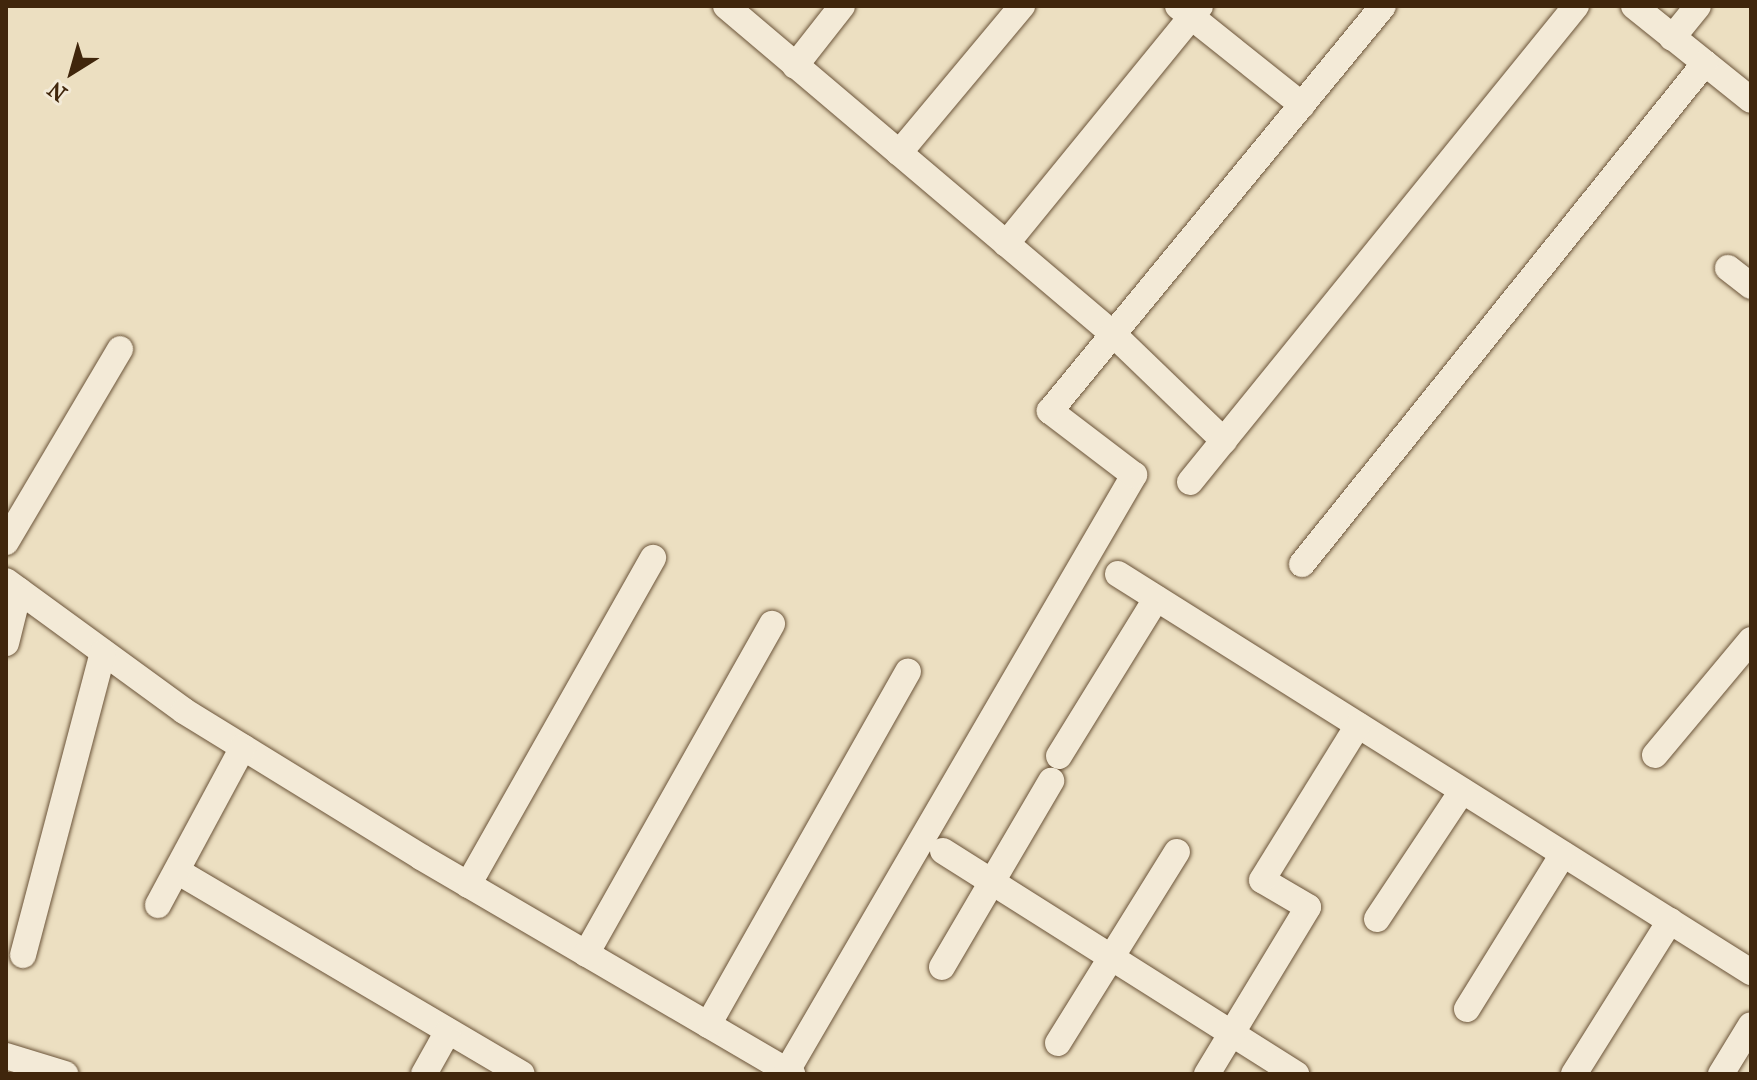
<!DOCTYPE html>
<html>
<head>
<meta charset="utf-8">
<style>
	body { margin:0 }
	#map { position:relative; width:1757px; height:1080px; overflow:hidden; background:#ecdfc1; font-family:"IM FELL French Canon",serif }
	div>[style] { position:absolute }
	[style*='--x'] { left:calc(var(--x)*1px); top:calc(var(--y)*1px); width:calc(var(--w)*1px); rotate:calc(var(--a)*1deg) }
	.roads { filter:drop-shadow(0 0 2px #6b5439) drop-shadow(0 0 2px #6b5439) }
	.street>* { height:26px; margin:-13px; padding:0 13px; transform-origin:13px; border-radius:13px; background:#f3ead7 }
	span { translate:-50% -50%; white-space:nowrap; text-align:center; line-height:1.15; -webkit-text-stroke:6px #f3ead7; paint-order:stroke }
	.frame { position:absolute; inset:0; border:8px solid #40260c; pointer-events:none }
	.north { position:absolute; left:32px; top:32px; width:80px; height:80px; -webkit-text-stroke:6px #f3ead7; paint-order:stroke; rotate:217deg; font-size:22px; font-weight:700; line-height:32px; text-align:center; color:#40260c }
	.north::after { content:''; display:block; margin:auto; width:28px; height:36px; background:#40260c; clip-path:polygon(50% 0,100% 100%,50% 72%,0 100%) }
</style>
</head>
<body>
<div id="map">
	<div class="roads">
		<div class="street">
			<div style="--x:726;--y:6;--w:507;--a:40.28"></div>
			<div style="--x:1113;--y:334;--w:154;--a:43.9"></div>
			<div style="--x:1178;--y:6;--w:159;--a:38.6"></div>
			<div style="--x:1634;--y:6;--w:150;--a:38.8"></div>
			<div style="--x:1672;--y:38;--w:41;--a:-50.9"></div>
			<div style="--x:795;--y:66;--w:76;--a:-51.9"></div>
			<div style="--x:899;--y:153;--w:192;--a:-50.1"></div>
			<div style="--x:1006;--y:244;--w:307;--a:-50.8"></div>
			<div style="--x:1728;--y:268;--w:29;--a:38"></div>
			<div style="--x:1190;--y:482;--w:613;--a:-50.96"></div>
			<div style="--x:6;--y:542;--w:224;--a:-59.4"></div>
			<div style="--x:1302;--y:564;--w:643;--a:-51.19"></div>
			<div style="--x:1118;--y:574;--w:748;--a:32.16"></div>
			<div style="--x:6;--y:581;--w:220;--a:36.1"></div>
			<div style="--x:184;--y:711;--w:278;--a:31.6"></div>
			<div style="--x:421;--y:857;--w:430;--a:30.3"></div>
			<div style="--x:6;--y:643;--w:54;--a:-76"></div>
			<div style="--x:1655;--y:755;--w:150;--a:-50.1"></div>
			<div style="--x:1059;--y:756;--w:185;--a:-58.3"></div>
			<div style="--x:943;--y:851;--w:418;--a:32.3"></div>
			<div style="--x:177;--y:871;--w:400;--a:30.5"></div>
			<div style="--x:468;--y:885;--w:376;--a:-60.5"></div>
			<div style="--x:158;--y:905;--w:179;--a:-61.7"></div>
			<div style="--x:1377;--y:919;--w:154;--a:-56.4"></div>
			<div style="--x:586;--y:954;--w:379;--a:-60.6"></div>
			<div style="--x:23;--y:955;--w:313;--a:-75.2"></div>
			<div style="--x:942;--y:967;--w:216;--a:-59.6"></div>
			<div style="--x:1467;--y:1009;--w:182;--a:-58.2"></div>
			<div style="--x:708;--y:1025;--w:406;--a:-60.5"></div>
			<div style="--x:1058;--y:1043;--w:225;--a:-58.1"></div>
			<div style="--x:6;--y:1056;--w:62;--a:17"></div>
			<div style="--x:787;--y:1071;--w:690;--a:-59.79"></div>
			<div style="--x:1134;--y:475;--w:106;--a:-142.7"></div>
			<div style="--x:1050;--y:411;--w:524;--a:-50.57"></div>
			<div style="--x:424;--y:1074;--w:49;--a:-60.8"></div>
			<div style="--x:1207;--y:1074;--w:195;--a:-58.8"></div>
			<div style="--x:1308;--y:907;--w:53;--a:-149.6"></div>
			<div style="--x:1262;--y:880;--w:182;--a:-58.2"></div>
			<div style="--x:1574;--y:1074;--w:181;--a:-57.9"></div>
			<div style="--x:1721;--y:1074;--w:57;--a:-58.5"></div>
		</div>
	</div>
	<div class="frame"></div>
	<div class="north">N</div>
</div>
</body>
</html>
